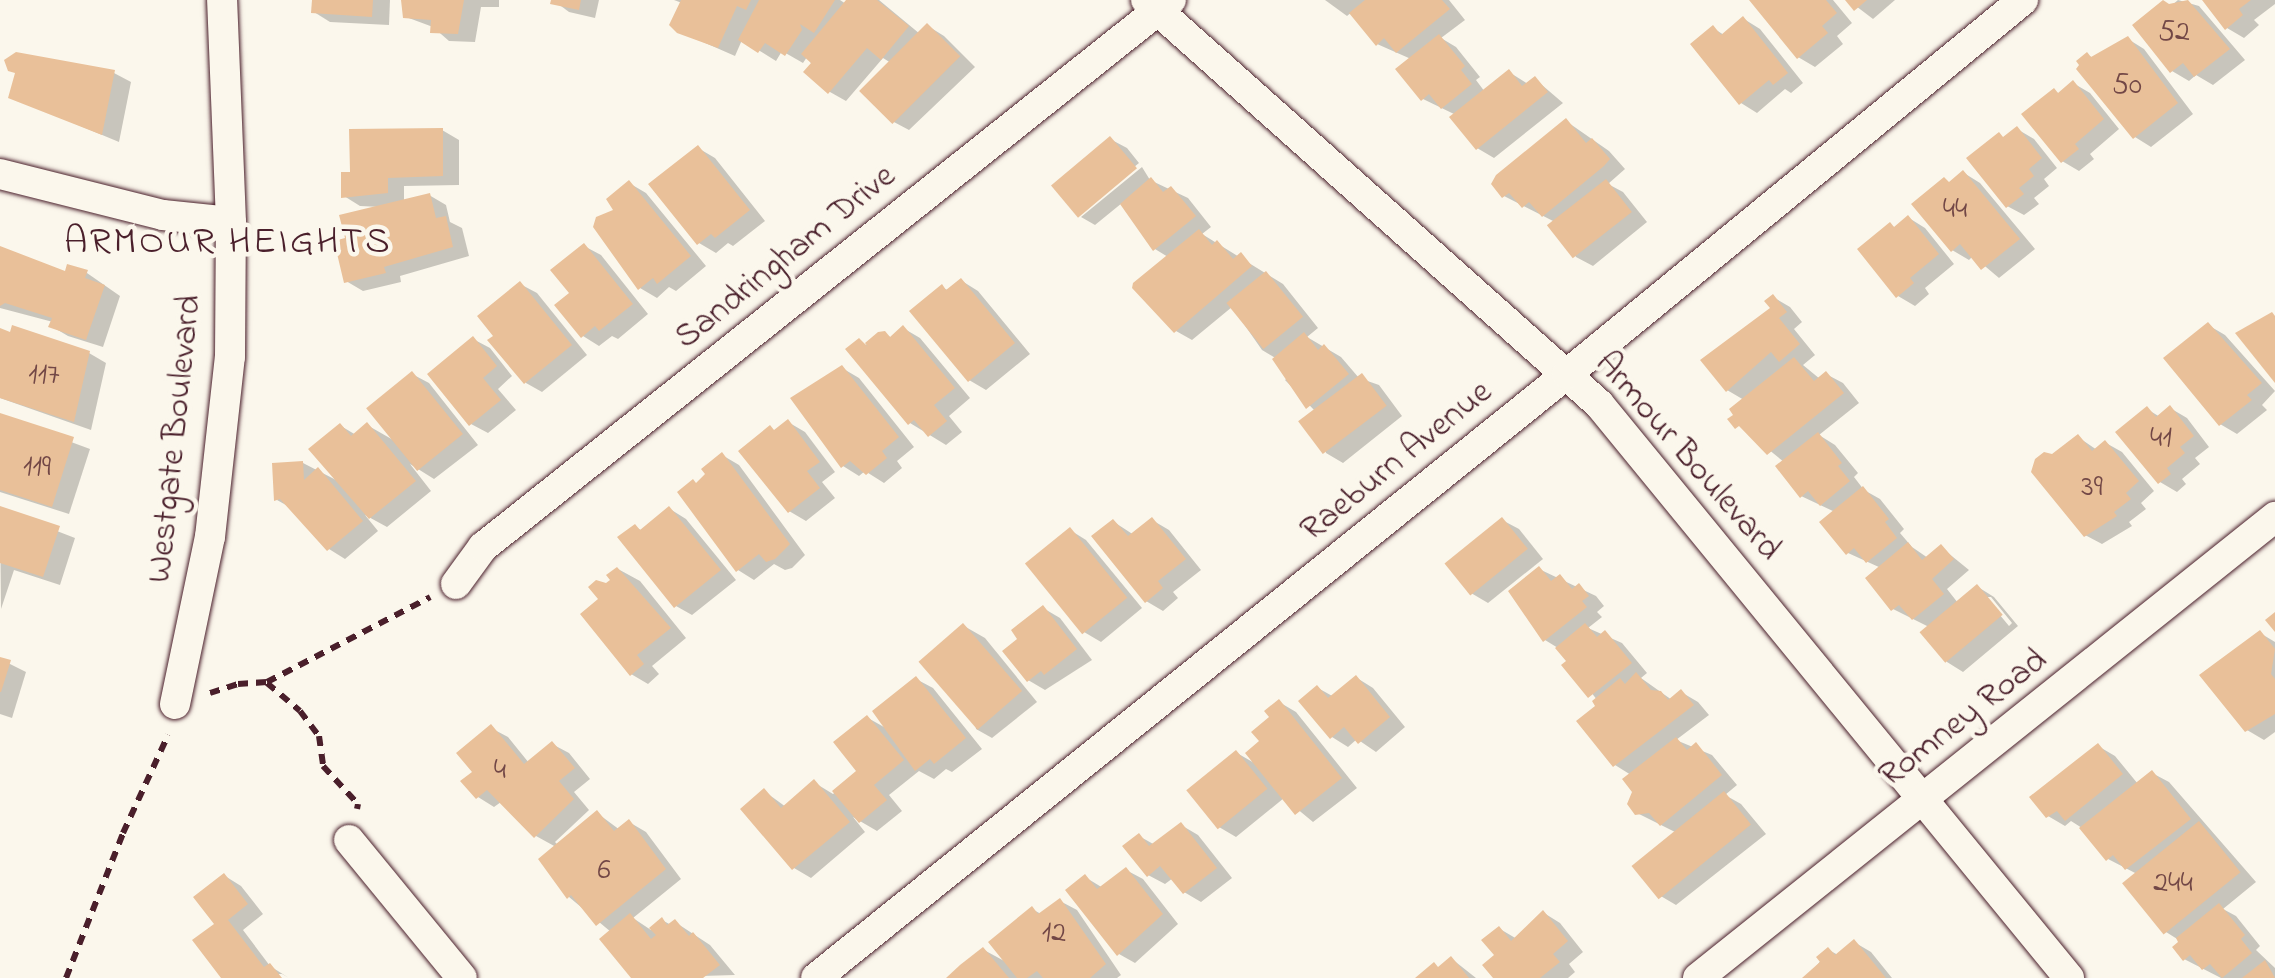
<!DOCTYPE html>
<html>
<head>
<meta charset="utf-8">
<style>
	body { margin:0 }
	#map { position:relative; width:2275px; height:978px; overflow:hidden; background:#fbf7ec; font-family:"Indie Flower",sans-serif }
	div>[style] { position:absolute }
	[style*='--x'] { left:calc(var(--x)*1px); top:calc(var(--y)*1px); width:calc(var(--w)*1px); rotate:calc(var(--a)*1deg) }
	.shadow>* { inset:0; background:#0003 }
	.building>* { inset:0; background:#e9c099; transform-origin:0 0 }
	.path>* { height:6px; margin-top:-3px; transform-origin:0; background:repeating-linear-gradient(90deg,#4a1f2b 0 10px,transparent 0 18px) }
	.roads { filter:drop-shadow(0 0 2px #4a1f2b) drop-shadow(0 0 2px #4a1f2b) }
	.minor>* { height:30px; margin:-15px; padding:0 15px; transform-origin:15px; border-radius:15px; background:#fbf7ec }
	span { translate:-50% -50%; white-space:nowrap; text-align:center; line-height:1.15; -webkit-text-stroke:9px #fbf7ec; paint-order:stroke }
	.number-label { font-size:30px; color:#724746 }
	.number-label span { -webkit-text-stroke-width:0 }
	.street-label { font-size:35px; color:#4a1f2b }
	.neighbourhood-label { font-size:38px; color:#4a1f2b; letter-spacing:2.5px }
</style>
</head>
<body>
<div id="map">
	<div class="shadow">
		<div style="clip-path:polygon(314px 0,390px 0,389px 25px,330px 22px,314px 12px)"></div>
		<div style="clip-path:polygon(406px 0,499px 0,499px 7px,481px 7px,475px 42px,449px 41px,433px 27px,406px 17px)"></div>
		<div style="clip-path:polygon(553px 0,599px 0,595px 18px,569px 12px)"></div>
		<div style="clip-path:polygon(674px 0,840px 0,846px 4px,849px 0,879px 0,920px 34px,928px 26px,944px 36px,975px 67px,909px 130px,892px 121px,891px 63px,883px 58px,846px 101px,830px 92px,807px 57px,803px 63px,782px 51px,776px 61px,742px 40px,735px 56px,678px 31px,682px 3px)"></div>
		<div style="clip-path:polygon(1325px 0,1449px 0,1465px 20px,1441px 38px,1456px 47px,1480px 77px,1476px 80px,1485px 92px,1509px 72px,1528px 84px,1535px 79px,1563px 103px,1494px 158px,1477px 148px,1456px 115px,1423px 99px,1411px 59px,1377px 44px,1352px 12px,1347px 16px)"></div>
		<div style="clip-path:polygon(1752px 0,1833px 0,1852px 23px,1837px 36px,1843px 44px,1815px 67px,1798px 57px)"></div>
		<div style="clip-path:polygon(1848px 0,1895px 0,1873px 19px)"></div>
		<div style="clip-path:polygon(2178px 0,2199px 6px,2245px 60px,2213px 85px,2196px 75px,2189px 81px,2172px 71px,2171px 6px)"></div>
		<div style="clip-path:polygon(2205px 0,2275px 0,2275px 4px,2254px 20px,2259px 25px,2244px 38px,2227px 28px)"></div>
		<div style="clip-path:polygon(1744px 19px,1760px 29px,1803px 83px,1791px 93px,1785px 89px,1757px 113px,1741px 103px,1713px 28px,1724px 35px)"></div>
		<div style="clip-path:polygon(2128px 39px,2144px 49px,2193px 114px,2151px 147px,2135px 137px,2087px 55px,2094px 58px)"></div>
		<div style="clip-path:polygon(114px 73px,131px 82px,119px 142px,11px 97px,18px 74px)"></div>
		<div style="clip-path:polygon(2073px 83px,2090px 93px,2119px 129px,2090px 154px,2094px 159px,2079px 171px,2062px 161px,2054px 91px,2060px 94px)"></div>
		<div style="clip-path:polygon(1566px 121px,1609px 151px,1625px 169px,1608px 184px,1623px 192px,1647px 222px,1593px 266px,1576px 257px,1557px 223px,1504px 196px)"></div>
		<div style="clip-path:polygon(2017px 129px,2034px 139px,2057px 168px,2044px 179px,2049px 186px,2034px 198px,2039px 204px,2024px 215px,2007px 206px,2005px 139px)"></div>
		<div style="clip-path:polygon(442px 130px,459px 140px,459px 185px,404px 186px,404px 202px,429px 195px,446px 205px,450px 222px,462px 228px,469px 256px,400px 276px,401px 282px,363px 291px,346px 281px,348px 240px,381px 207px,360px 206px,344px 196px,353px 175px)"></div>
		<div style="clip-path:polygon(1110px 139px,1127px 148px,1139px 163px,1080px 211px,1080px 216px,1078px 215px)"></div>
		<div style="clip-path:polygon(698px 148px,715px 158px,765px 221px,733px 246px,728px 243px,716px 253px,699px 243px)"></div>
		<div style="clip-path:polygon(1142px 167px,1150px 180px,1188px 198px,1211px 227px,1202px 234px,1283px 284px,1318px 328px,1307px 337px,1341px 357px,1359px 378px,1379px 385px,1402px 416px,1343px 463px,1326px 453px,1316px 412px,1285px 380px,1290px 376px,1277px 359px,1262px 350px,1232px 307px,1192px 340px,1176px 331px,1168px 257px,1155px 249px,1122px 203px,1095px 225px,1081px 217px)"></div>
		<div style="clip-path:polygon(1964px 173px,1980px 183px,2035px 249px,1999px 278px,1973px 256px,1969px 260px,1952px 250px,1951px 184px)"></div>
		<div style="clip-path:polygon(629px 183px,646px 193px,706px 266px,676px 291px,669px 287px,657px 298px,640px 288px,617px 211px)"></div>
		<div style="clip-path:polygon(1909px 218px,1925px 228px,1954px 264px,1925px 288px,1929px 294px,1915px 306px,1898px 296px,1890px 225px,1896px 228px)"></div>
		<div style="clip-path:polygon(584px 246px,601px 255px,648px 314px,618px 339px,612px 336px,599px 346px,583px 336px,572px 293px)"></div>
		<div style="clip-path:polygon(0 248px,67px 275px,87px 273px,120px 296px,103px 347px,68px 336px,51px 326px,53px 322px,0 308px)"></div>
		<div style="clip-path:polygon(962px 281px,978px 291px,1030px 354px,986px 390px,969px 380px,942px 287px,949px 291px)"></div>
		<div style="clip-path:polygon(520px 284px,537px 293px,587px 355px,542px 392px,526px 383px)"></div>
		<div style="clip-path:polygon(evenodd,1773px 297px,1790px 307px,1802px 322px,1794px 329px,1815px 355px,1803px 365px,1820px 379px,1826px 374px,1843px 383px,1859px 403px,1819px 435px,1835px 445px,1858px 473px,1854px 477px,1864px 490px,1880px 499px,1904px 529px,1900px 533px,1912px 547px,1928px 558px,1942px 548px,1969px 570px,1947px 589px,1958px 603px,1978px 587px,1994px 597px,2018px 626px,1963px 672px,1947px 662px,1929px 627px,1893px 609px,1881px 568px,1848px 553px,1835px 512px,1801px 496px,1784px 462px,1731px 419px,1744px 400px,1727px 390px,1774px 309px,1773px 297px,1985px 597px,1991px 597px,2012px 623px,2009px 626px,1985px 597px)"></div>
		<div style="clip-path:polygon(2208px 325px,2225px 335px,2275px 391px,2262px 405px,2267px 410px,2237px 434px,2220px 424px)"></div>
		<div style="clip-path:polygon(903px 328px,920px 338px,970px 398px,949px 416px,962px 432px,946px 445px,910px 423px,859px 341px,866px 345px,885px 334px,892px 338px)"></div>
		<div style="clip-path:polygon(0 331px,89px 353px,106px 363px,91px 430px,0 398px)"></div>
		<div style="clip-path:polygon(473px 339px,490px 348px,512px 376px,498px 389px,516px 410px,488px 433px,471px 424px)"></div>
		<div style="clip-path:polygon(842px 368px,859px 378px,914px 447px,897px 461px,902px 468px,884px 483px,865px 471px,859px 476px,843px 466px)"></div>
		<div style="clip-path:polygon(412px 374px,429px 383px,478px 445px,434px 479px,410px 464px,431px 491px,387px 527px,365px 515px,378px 531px,345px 559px,329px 549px,293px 509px,277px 500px,303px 463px,338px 481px,341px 426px,356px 435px,367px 425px,395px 441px)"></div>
		<div style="clip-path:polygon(2170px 408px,2187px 418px,2209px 447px,2195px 458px,2200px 464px,2182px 479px,2186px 484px,2177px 492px,2160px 482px,2147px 409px,2160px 417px)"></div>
		<div style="clip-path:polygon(1px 416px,90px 449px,69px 514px,0 492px)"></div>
		<div style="clip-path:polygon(788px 422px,805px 432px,835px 472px,822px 482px,835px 498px,806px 521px,789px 511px,776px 432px)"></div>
		<div style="clip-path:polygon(2078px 437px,2097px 450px,2106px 443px,2122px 452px,2154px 491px,2141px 503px,2146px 509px,2129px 522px,2132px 526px,2102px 544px,2085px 535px,2053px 457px)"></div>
		<div style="clip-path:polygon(722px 455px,739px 465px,805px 555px,792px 568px,785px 570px,774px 564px,754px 580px,738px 570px,698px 485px)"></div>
		<div style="clip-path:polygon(0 509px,75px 538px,60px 585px,14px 570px,1px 609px)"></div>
		<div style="clip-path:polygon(670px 509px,686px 519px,736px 580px,692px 615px,676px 606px,635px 527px,643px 531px)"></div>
		<div style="clip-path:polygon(1152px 520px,1169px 530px,1201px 570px,1173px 592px,1178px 598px,1163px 611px,1146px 601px,1114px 522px,1134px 535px)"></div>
		<div style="clip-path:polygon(1502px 520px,1519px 529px,1543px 559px,1488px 603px,1471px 593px)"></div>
		<div style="clip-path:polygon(1070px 530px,1086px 540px,1142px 608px,1101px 642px,1084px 632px)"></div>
		<div style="clip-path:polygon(618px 569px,640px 581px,686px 638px,652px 666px,659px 674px,648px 684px,631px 674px,602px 600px,601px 586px,614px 582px)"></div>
		<div style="clip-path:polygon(1539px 569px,1596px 596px,1604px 606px,1597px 612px,1602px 617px,1588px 628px,1622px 643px,1647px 673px,1641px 678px,1672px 700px,1681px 692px,1698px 702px,1709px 715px,1676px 740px,1712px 755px,1737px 785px,1725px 795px,1741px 804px,1766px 834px,1676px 905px,1659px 895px,1636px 867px,1677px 833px,1637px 813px,1631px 775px,1615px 765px,1597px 700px,1558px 648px,1545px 640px)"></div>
		<div style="clip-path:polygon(1043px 608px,1060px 618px,1092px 660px,1045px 690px,1028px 680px,1021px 639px)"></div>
		<div style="clip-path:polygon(964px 626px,985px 638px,1037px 702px,992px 738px,976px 729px)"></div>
		<div style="clip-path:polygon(2260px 633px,2275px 642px,2275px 732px,2264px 740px,2247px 730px)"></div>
		<div style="clip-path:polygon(0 659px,26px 672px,12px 718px,0 714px)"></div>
		<div style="clip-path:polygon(1357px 678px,1373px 688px,1405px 727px,1376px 752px,1357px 739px,1348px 747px,1332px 737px,1318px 688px,1334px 697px)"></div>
		<div style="clip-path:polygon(916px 679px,933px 688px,982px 749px,952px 772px,946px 769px,934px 779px,919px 771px,889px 795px,902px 811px,877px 831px,853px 817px,865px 832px,811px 878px,794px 868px,764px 791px,786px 807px,815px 783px,833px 794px,860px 772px,868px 718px,891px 731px)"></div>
		<div style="clip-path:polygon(1279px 702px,1296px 712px,1357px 788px,1313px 822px,1284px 798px,1236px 837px,1219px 827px,1237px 753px,1256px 764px)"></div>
		<div style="clip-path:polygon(491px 728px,508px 737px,529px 763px,552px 744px,569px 753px,590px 779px,574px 792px,589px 810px,555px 842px,558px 845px,597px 813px,620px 830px,629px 822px,646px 832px,681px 879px,633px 918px,651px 930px,662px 920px,671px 925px,675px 922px,710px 945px,735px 975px,634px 978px,611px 932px,569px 897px,556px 847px,536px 836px,501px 802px,494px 807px,478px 797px,475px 772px)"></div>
		<div style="clip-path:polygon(2098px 746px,2115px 756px,2138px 784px,2152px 773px,2169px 782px,2256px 882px,2223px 909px,2236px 916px,2260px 946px,2256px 950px,2275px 968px,2275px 978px,2221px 978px,2184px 959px,2182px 942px,2166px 932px,2137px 874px,2108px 859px,2082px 828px,2071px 821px,2065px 826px,2048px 816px)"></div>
		<div style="clip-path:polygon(1181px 825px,1198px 835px,1232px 878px,1201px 902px,1184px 892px,1173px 878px,1165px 884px,1148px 875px,1139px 836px,1155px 845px)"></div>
		<div style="clip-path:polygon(1126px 870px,1143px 879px,1178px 924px,1135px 963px,1119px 954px,1085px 877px,1103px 888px)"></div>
		<div style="clip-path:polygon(225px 876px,241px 886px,263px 914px,243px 930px,270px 966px,289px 978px,282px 974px,276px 974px,279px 978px,224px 978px,217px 925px)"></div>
		<div style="clip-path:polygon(1060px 901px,1077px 910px,1121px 975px,1117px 978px,949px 978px,984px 950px,1008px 963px,1032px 909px,1041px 914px)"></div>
		<div style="clip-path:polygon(1544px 913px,1560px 923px,1583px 952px,1569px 964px,1575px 972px,1568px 978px,1496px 978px,1500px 929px,1517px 939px)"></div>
		<div style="clip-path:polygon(1854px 942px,1871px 952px,1892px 978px,1807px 978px,1829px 950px,1838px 955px)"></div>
		<div style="clip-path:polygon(1452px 959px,1476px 978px,1419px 978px,1440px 969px)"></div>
	</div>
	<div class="building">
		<div style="clip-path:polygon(312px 0,373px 0,372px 17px,311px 13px)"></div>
		<div style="clip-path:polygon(401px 0,464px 0,458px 34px,430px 33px,431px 20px,403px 18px)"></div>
		<div style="clip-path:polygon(551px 0,581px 0,579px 10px,550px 4px)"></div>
		<div style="clip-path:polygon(681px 0,751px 0,746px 10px,737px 6px,718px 48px,677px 33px,669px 25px)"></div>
		<div style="clip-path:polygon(759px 0,835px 0,814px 33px,800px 24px,802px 30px,785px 56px,765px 43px,758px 53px,738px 40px)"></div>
		<div style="clip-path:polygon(846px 0,877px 0,909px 26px,881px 60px,867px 48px,828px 94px,803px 72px,811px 63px,801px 54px)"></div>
		<div style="clip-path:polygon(1365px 0,1442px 0,1450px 9px,1396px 53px,1384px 38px,1376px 46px,1349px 13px)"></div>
		<div style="clip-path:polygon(1749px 0,1826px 0,1837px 13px,1822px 26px,1828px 33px,1797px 59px)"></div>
		<div style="clip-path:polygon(1845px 0,1867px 0,1854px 11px)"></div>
		<div style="clip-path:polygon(2163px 0,2169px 4px,2188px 0,2230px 49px,2194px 77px,2183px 63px,2170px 73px,2132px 25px)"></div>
		<div style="clip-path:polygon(2202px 0,2251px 0,2239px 9px,2243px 15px,2225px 30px)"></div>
		<div style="clip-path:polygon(1743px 16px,1788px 73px,1773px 85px,1769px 80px,1739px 105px,1690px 44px,1713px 25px,1721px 35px)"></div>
		<div style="left:927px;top:23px;width:47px;height:96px;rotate:45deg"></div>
		<div style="clip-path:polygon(1439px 34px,1465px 66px,1461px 70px,1472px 84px,1441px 109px,1429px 94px,1421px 101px,1395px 69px)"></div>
		<div style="clip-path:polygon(2128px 36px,2178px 103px,2133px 139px,2076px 69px,2079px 65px,2076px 61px,2087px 52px,2091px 57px)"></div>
		<div style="clip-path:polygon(16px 52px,115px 70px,102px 135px,8px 98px,15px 73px,8px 71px,4px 60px)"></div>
		<div style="clip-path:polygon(1509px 69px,1522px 86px,1535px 76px,1548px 92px,1476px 150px,1449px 117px)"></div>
		<div style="clip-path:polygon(2073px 80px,2104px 119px,2075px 144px,2079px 149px,2061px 163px,2021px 114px,2054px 88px,2058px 93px)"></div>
		<div style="clip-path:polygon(1566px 118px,1586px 143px,1592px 138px,1610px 159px,1604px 166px,1542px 217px,1529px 202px,1522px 208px,1509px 193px,1502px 198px,1491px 184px,1496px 175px)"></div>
		<div style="clip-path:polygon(2017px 126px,2042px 158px,2029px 169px,2034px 176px,2019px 188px,2024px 194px,2006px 208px,1966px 158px,1999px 132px,2003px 137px)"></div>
		<div style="clip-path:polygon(443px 128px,443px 176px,388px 178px,388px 193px,341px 198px,341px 172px,350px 172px,349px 129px)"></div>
		<div style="left:1110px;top:136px;width:42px;height:77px;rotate:50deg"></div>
		<div style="clip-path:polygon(698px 145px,750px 210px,715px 238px,711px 234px,697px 245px,648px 184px)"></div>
		<div style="clip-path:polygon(1963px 170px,2020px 239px,1981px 270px,1960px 244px,1951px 252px,1911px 204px,1944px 177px,1949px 182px)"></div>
		<div style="clip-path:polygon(1151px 177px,1163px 192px,1171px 186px,1196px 216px,1153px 251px,1120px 204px)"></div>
		<div style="left:1606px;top:179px;width:42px;height:75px;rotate:52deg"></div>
		<div style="clip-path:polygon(629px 180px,691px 256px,657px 284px,653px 278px,638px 290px,593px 227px,596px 217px,613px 210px,606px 199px)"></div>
		<div style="clip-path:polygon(430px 193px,436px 218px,446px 216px,453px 247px,384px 267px,386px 273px,344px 283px,334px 241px,345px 238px,339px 215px)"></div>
		<div style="clip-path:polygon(1908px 215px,1939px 254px,1910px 278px,1914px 283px,1896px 298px,1857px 249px,1890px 222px,1894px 227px)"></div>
		<div style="clip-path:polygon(1199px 229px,1212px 245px,1217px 240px,1233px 259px,1241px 252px,1252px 266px,1174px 333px,1132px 288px,1133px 283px)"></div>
		<div style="clip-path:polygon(584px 243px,633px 304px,599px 331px,595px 326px,581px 338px,554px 305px,569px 293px,550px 270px)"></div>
		<div style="clip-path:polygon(0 246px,65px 271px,67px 264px,88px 270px,85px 278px,105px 285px,86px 340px,48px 327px,52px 318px,5px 303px,0 306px)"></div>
		<div style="left:1266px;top:271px;width:59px;height:51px;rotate:51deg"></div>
		<div style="clip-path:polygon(961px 278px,1015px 343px,968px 382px,909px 311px,942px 284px,946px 290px)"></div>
		<div style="clip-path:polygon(520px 281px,572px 345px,524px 384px,487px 340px,493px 336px,477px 316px)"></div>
		<div style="clip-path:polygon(1773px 294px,1787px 312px,1779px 318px,1800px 344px,1779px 362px,1771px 352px,1726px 392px,1700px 360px,1770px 308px,1764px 301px)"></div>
		<div style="clip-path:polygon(2272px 312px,2275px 316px,2275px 383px,2235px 333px)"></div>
		<div style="clip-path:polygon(2208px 322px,2262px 383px,2247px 395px,2252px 400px,2219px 426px,2163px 358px)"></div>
		<div style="clip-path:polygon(12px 325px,90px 351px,74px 422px,0 398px,0 328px,10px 332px)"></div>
		<div style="clip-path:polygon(903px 325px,955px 388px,934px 405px,947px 421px,928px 437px,914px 420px,908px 425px,845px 349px,859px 338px,868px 347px,865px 343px,878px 332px,885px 331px,890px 337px)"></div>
		<div style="clip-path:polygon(1304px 332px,1318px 350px,1324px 344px,1349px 374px,1306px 409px,1272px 359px)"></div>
		<div style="clip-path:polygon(473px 336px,497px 366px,483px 378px,501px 400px,469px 426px,427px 374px)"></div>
		<div style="clip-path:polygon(1794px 357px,1814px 381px,1826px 371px,1844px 393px,1767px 455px,1739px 426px,1735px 429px,1727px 419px,1733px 415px,1729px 409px)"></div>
		<div style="clip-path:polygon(842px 365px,899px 437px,882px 451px,887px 458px,866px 475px,850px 461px,841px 468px,790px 398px)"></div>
		<div style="left:412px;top:371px;width:81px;height:59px;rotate:51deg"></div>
		<div style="left:1362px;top:373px;width:41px;height:80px;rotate:53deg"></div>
		<div style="clip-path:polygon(2170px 405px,2194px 436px,2180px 447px,2185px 453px,2167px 468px,2171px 474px,2158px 484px,2115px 432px,2147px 406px,2156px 417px)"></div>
		<div style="clip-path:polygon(0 413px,74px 437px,52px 507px,0 490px)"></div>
		<div style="clip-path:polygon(788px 419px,820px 462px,807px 471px,820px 488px,788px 513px,738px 451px,770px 425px,774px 430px)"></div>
		<div style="clip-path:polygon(367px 422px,416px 481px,369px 519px,308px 449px,340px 423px,351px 436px)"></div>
		<div style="clip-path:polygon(1818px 432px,1842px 463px,1838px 466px,1850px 481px,1820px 506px,1808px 491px,1800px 498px,1775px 466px)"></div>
		<div style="clip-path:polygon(2078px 434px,2092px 451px,2105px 440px,2139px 481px,2126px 493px,2131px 499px,2114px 512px,2117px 516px,2084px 537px,2031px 472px,2035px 459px,2044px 452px,2052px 454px)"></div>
		<div style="clip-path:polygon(722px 452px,790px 544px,775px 559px,766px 562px,759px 554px,736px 572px,677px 492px,693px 479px,696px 483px,705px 474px,701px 469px)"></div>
		<div style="clip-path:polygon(303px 461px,304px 480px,318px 467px,363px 521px,327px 551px,280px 499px,274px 501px,272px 463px)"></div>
		<div style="clip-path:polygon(1863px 486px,1889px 519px,1885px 522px,1897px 538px,1866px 563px,1854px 548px,1846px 555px,1819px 522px)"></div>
		<div style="clip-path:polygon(0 506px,60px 526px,43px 577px,0 563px)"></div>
		<div style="clip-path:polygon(669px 506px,721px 570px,674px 608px,617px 537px,635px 524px,640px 530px)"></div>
		<div style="clip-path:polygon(1152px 517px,1186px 559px,1158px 581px,1163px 588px,1145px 603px,1091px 536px,1113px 519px,1128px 536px)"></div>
		<div style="left:1502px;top:517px;width:41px;height:74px;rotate:51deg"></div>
		<div style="left:1070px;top:527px;width:91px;height:58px;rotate:51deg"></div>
		<div style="clip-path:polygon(1908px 542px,1922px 560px,1941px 544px,1954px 559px,1932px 579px,1944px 594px,1912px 620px,1899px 605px,1891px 611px,1865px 578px)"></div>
		<div style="clip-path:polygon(1539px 566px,1551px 581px,1560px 574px,1572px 589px,1579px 583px,1589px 596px,1582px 601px,1587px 607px,1543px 642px,1508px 591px)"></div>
		<div style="clip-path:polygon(617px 567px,671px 628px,637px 655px,644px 664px,630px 676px,580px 614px,598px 599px,588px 587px,596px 580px,606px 583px,610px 580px,606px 575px)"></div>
		<div style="left:1977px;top:584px;width:40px;height:75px;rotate:50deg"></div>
		<div style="clip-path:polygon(1043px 605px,1077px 649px,1044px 675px,1041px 671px,1027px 682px,1002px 651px,1017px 639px,1011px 630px)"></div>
		<div style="clip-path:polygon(2275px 612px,2275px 632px,2265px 620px)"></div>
		<div style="left:963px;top:623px;width:90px;height:59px;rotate:49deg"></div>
		<div style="clip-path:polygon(1585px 623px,1597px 637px,1605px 630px,1632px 663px,1588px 698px,1561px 665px,1566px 661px,1555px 648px)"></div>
		<div style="clip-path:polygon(2260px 630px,2275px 649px,2271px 674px,2275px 679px,2275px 714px,2245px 732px,2199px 675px)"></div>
		<div style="clip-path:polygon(0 657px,11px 660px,1px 692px,0 692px)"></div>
		<div style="clip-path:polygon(1636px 672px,1651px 690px,1661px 691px,1668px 700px,1681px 689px,1694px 705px,1613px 767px,1576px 721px,1595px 706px,1592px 701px,1620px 678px,1625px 684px)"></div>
		<div style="clip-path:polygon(1356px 675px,1390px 717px,1358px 744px,1344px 727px,1330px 739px,1298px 701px,1317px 685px,1328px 698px)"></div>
		<div style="clip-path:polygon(916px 676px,966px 738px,934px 764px,930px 759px,915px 771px,872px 711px)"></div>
		<div style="clip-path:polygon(1279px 699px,1342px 778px,1295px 815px,1245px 753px,1259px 741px,1251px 732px,1269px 717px,1264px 711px)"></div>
		<div style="clip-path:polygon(867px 715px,904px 760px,874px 785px,887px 800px,859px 823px,832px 791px,856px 771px,833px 742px)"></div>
		<div style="clip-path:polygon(491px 724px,524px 764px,552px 741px,575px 768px,559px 781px,574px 799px,534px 838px,487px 790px,476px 799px,460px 781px,472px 772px,456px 753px)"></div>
		<div style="clip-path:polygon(1676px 737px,1687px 750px,1696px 742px,1722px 775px,1660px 826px,1649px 813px,1635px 815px,1627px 804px,1632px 792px,1622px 779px)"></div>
		<div style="clip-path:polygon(2098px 743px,2123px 774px,2065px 821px,2057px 811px,2046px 818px,2029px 797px)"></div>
		<div style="left:1236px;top:750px;width:50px;height:64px;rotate:51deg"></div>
		<div style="clip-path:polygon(2152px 770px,2191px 819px,2125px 870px,2113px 855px,2106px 861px,2079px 828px)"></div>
		<div style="clip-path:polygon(814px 779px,850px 822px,792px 870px,740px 809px,764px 788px,781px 808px)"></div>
		<div style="left:1724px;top:791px;width:43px;height:119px;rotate:51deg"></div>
		<div style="clip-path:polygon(597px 810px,614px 831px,629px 819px,666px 869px,596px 926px,571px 895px,567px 899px,538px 859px)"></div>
		<div style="left:2199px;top:821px;width:66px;height:99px;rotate:51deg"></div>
		<div style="clip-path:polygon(1181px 822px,1217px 868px,1183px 894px,1160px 866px,1147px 877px,1122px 846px,1139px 833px,1149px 846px)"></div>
		<div style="clip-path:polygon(1126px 867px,1163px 914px,1117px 956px,1065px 890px,1085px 874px,1097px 889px)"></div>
		<div style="clip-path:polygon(224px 873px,248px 904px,228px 920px,264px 967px,270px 963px,282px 978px,221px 978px,192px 940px,214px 924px,193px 897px)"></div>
		<div style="clip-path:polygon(1060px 898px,1106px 964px,1090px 978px,1043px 978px,1037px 971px,1027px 978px,1017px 978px,988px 942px,1032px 906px,1038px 914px)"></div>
		<div style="clip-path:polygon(2219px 903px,2245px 935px,2241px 939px,2252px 953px,2222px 978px,2210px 964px,2202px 970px,2190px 955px,2183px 961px,2172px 947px,2178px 942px,2176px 938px)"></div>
		<div style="clip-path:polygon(1543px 910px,1568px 941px,1553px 954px,1560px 962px,1540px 978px,1493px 978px,1482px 965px,1494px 955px,1481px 940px,1499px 926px,1511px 941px)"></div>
		<div style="clip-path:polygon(630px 913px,651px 939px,656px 935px,649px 928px,662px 917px,667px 925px,675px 919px,689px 936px,693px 932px,720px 965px,703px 978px,631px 978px,599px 939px)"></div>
		<div style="clip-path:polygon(1854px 939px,1886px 978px,1802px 978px,1820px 962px,1816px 957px,1828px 947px,1835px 955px)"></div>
		<div style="clip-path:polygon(983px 947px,1009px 978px,946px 978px,960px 965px)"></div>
		<div style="clip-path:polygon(1451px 956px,1469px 978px,1415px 978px,1434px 962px,1438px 967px)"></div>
		<div style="clip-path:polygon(2265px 960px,2275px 978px,2242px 978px)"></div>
	</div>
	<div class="path">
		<div style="--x:267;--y:683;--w:43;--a:40.3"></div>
		<div style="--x:300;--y:711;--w:31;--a:53"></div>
		<div style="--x:319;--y:736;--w:30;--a:82"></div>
		<div style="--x:323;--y:766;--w:52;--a:47.4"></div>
		<div style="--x:358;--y:804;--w:5;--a:101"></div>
		<div style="--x:210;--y:693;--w:29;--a:-18"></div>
		<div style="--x:238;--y:684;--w:29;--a:-4"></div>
		<div style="--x:267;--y:682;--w:184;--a:-27.5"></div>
		<div style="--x:66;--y:978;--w:156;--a:-68.5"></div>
		<div style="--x:123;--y:833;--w:108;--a:-65.3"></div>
	</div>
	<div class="roads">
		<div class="minor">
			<div style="--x:1146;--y:0;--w:607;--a:41.73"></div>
			<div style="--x:1599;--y:404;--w:742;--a:50.69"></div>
			<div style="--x:0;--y:174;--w:168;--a:14.1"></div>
			<div style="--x:163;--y:215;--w:68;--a:5.9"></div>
			<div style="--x:456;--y:584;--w:46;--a:-53.9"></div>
			<div style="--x:483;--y:547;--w:879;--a:-38.49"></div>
			<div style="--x:175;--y:704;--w:171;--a:-78.2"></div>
			<div style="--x:210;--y:537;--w:181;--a:-83.7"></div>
			<div style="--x:230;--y:357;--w:135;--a:-89.6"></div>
			<div style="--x:231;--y:222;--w:222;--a:-92.3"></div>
			<div style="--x:349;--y:840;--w:178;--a:50.7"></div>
			<div style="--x:816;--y:978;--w:964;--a:-38.81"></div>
			<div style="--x:1567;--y:374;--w:590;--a:-39.36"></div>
			<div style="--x:1698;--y:978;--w:739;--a:-38.62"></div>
		</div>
	</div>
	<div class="number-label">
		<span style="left:2174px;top:33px">52</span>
		<span style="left:2127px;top:86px">50</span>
		<span style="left:1955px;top:210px">44</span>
		<span style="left:44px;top:376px">117</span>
		<span style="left:2161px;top:439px">41</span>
		<span style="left:37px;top:468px">119</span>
		<span style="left:2092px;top:488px">39</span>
		<span style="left:500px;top:771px">4</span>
		<span style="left:604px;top:871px">6</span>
		<span style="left:2173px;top:884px">244</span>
		<span style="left:1054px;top:934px">12</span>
	</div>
	<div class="street-label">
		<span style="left:786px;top:258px;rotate:-39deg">Sandringham Drive</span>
		<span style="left:176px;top:439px;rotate:-84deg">Westgate Boulevard</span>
		<span style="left:1687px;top:457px;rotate:49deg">Armour Boulevard</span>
		<span style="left:1397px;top:462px;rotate:-39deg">Raeburn Avenue</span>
		<span style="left:1964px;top:719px;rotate:-38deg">Romney Road</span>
	</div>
	<div class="neighbourhood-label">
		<span style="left:228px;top:244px">ARMOUR HEIGHTS</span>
	</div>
</div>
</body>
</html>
